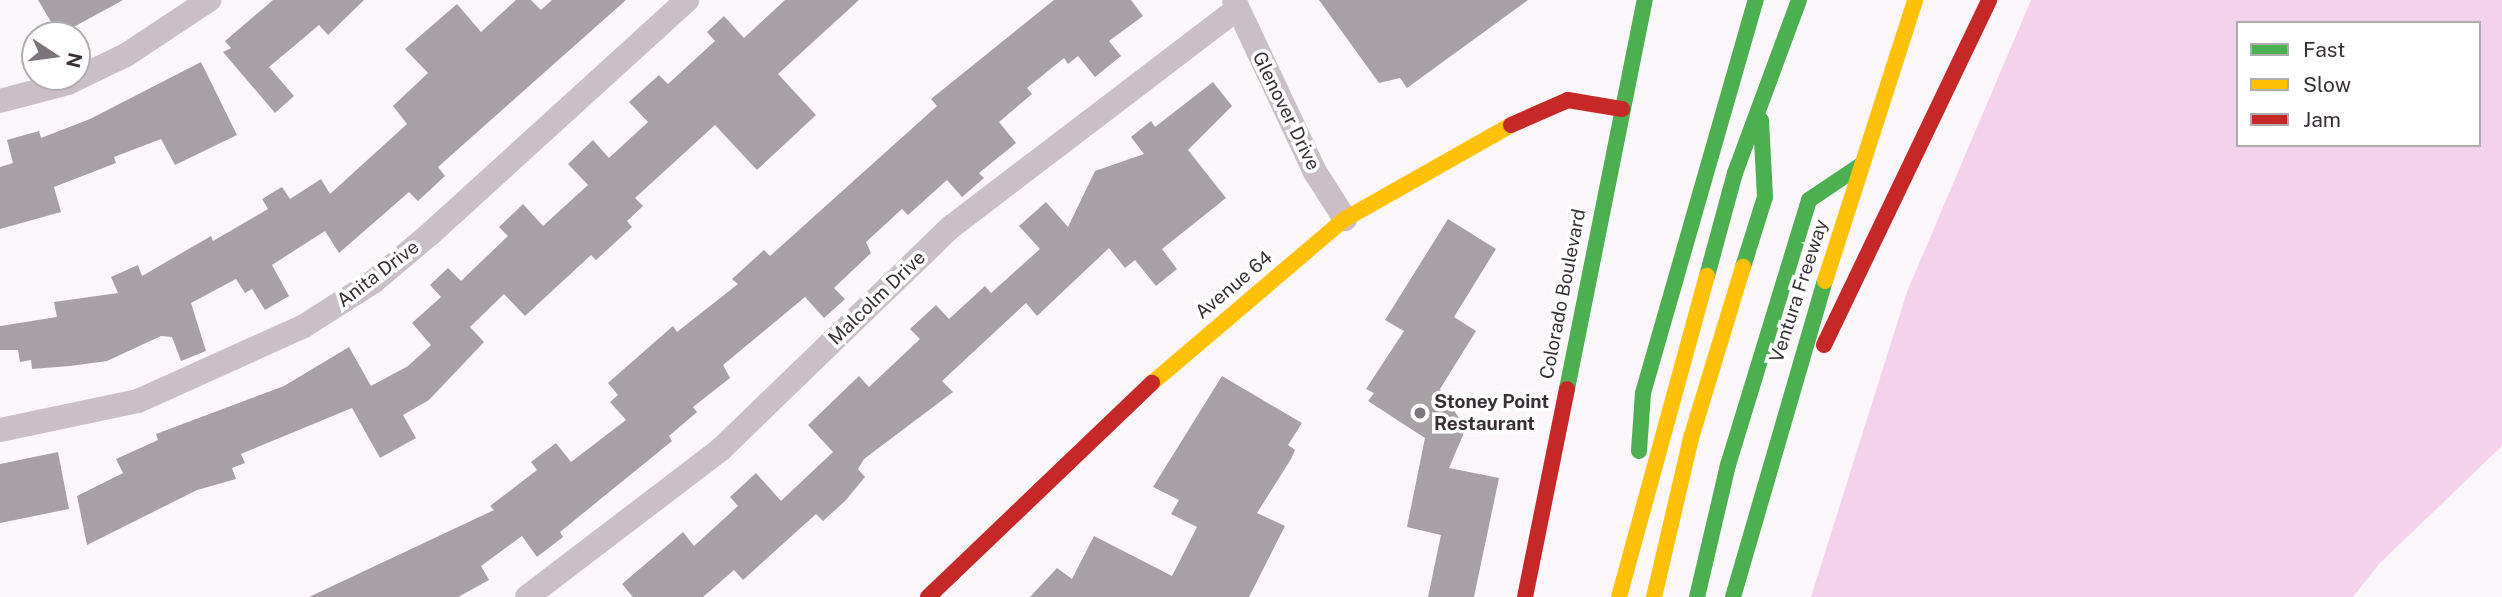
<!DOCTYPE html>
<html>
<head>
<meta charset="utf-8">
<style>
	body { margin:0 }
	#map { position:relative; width:2502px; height:597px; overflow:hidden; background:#fbf6fa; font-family:"Public Sans",sans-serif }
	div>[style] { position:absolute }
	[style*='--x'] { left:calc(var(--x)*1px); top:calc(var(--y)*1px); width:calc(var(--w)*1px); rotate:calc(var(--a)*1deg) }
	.green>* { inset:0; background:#f4d2ec }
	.building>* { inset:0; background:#a7a1a5 }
	.street>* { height:24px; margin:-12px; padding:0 12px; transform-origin:12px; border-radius:12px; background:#cbbfc7 }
	.fast>* { height:16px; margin:-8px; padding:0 8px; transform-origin:8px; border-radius:8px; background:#4caf50 }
	.slow>* { height:16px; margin:-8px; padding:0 8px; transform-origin:8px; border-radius:8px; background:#ffc107 }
	.jam>* { height:16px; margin:-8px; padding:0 8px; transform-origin:8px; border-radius:8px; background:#c62828 }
	.dots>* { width:19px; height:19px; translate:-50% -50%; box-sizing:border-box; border:4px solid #fff; border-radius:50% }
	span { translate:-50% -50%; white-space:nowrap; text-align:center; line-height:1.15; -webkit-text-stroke:7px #fff; paint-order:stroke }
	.street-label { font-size:19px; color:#383036 }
	.poi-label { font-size:19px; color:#383036; font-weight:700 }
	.left { translate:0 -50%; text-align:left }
	.legend { position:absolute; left:2236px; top:21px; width:245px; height:126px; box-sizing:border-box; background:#fff; border:2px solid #afacaf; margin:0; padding:9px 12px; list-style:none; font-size:21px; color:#383036 }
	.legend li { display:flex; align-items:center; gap:14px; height:35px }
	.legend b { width:35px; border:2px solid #afacaf }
	.north { position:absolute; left:21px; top:21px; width:70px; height:70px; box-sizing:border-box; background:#fff; border:2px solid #afacaf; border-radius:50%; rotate:103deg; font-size:19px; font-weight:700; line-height:28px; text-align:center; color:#383036 }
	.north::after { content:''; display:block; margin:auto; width:24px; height:32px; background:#7c757b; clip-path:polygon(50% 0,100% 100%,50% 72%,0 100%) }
</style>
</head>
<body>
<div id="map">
	<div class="green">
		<div style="clip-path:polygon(evenodd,2031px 0,2502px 0,2502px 446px,2379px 564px,2353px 597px,1811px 597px,1907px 292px,2031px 0,2238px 23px,2479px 23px,2479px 145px,2238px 145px,2238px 23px)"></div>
	</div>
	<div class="building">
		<div style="clip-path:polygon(38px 0,123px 0,59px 35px)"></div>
		<div style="clip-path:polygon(273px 0,364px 0,328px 35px,319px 25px,269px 67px,294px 96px,275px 113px,223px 52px,231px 48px,225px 41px)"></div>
		<div style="clip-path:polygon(516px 0,531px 0,541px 10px,552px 0,626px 0,438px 167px,445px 176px,418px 201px,409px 192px,339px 253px,325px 231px,272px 265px,289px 296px,265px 310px,252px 289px,245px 293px,236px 279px,191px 303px,206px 351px,181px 361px,172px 337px,161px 336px,107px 361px,70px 366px,32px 369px,31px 360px,20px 362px,18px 350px,0 350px,0 326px,57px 317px,54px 302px,118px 293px,111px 277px,138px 265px,142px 276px,211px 236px,213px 241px,268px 209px,262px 199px,282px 187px,290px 199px,321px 179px,330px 194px,407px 124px,393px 106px,428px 73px,405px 49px,457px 4px,481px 32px)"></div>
		<div style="clip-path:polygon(785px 0,859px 0,778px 74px,816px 115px,757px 170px,715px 125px,635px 198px,643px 206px,627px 221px,632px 227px,596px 260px,591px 255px,525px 316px,504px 294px,470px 327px,484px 342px,429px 400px,403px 415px,416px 438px,380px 458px,352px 408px,241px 454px,245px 463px,232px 468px,236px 479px,197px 490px,87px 545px,77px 496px,123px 473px,116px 459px,158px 440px,156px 434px,284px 386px,349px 347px,371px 386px,408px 366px,431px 345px,412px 323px,441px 297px,430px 285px,448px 268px,461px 281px,508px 236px,499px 227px,523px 204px,543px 226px,588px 185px,568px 164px,593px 140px,609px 158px,648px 122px,629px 102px,659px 75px,668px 84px,715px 41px,707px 32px,724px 16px,744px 38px)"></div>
		<div style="clip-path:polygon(1054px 0,1131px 0,1143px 16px,1109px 41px,1121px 56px,1095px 77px,1078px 56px,1068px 64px,1064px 58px,1027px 88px,1032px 94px,999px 122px,1016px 143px,979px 173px,984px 178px,962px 197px,947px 180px,908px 215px,902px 209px,866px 242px,871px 253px,834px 288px,845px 299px,824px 318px,805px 297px,723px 365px,730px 378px,693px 407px,697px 412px,669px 436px,672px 441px,560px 532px,563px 537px,537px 557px,522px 536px,481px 566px,489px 580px,458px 597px,309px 597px,494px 510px,490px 506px,537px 470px,531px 462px,556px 443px,571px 462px,626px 420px,610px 402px,618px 395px,608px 383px,673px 326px,677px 332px,738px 284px,732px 279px,764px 250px,770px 256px,937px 106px,931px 99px)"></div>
		<div style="clip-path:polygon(1319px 0,1528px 0,1407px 88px,1400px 78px,1379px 83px)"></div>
		<div style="clip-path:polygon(201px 62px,237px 135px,175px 165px,161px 139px,114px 157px,116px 163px,54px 187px,61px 212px,0 229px,0 167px,13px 163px,7px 140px,39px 131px,41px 138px,90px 119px)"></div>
		<div style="clip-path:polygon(1213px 82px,1232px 106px,1188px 150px,1226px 198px,1162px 249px,1177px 269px,1156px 286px,1135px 260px,1125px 268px,1109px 248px,1037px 316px,1026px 303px,942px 381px,953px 392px,864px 459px,858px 469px,865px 477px,845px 501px,823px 521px,816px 514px,743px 580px,734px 570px,703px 597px,633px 597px,622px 584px,683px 532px,694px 546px,738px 506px,730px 497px,756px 473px,781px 501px,833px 452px,808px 425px,859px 376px,869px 387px,920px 339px,910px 329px,936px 305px,949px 319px,985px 286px,991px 293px,1040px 249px,1019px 226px,1046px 202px,1068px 227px,1095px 171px,1144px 154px,1131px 137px,1151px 121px,1155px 127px)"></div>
		<div style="clip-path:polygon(1448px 219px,1496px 249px,1454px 317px,1476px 331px,1440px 389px,1459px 418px,1469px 421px,1449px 468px,1499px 478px,1474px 597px,1428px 597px,1441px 535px,1407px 527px,1425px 438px,1368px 401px,1374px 393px,1366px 389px,1404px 331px,1385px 320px)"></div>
		<div style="clip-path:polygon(1222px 376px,1302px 423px,1288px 445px,1295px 450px,1291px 459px,1257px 513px,1285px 526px,1249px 597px,1030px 597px,1057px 568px,1072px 579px,1094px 536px,1172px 576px,1197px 527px,1171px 514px,1179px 500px,1153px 487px)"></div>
		<div style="clip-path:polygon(58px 452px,69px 509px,0 523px,0 464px)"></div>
	</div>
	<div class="street">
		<div style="--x:1234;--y:0;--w:190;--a:64.8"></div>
		<div style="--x:1315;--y:172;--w:56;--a:57.4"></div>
		<div style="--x:0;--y:101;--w:70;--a:-14.8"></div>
		<div style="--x:68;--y:83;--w:64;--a:-25.8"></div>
		<div style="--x:126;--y:55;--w:100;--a:-33.5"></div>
		<div style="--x:0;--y:430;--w:141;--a:-11.9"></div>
		<div style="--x:138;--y:401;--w:182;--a:-24.3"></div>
		<div style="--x:304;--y:326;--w:82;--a:-32.5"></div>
		<div style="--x:373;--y:282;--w:75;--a:-40.1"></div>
		<div style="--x:430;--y:234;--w:348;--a:-42.3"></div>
		<div style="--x:527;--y:597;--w:244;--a:-37.3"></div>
		<div style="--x:721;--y:449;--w:320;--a:-44"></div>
		<div style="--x:951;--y:227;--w:358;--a:-37.3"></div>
	</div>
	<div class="fast">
		<div style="--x:1743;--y:267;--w:73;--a:-72.6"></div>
		<div style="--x:1765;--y:197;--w:77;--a:-93"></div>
		<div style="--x:1707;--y:276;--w:107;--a:-74.8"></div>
		<div style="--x:1735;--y:173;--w:184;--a:-69.7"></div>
		<div style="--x:1567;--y:389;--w:397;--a:-78.7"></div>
		<div style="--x:1639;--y:451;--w:58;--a:-86.1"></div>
		<div style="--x:1643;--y:393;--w:409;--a:-74"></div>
		<div style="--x:1697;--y:597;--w:136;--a:-76.8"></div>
		<div style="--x:1728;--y:465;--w:277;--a:-73"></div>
		<div style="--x:1809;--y:200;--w:63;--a:-33.9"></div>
		<div style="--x:1733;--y:597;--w:329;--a:-73.8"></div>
	</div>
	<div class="slow">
		<div style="--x:1825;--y:281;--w:295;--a:-72.2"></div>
		<div style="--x:1152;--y:383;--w:253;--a:-40.4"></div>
		<div style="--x:1345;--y:219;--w:191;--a:-29.5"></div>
		<div style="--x:1619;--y:597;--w:333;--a:-74.7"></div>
		<div style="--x:1654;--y:597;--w:163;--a:-76.9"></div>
		<div style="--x:1691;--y:438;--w:179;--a:-73.1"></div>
	</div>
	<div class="jam">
		<div style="--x:1511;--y:125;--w:62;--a:-23.7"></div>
		<div style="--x:1568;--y:100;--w:55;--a:9.5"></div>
		<div style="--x:1824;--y:345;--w:382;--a:-64.4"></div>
		<div style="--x:928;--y:597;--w:310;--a:-43.7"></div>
		<div style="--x:1525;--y:597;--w:212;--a:-78.6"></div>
	</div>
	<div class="dots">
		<div style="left:1420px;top:413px;background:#7c757b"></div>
	</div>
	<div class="street-label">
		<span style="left:1286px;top:111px;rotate:64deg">Glenover Drive</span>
		<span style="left:378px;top:274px;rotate:-37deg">Anita Drive</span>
		<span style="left:1234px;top:285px;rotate:-40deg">Avenue 64</span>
		<span style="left:1799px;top:291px;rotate:-72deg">Ventura Freeway</span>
		<span style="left:1563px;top:294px;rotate:-79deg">Colorado Boulevard</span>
		<span style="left:877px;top:298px;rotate:-44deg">Malcolm Drive</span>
	</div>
	<div class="poi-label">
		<span class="left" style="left:1434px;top:413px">Stoney Point<br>Restaurant</span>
	</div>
	<ul class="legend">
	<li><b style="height:9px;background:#4caf50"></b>Fast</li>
	<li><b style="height:9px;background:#ffc107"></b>Slow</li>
	<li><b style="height:9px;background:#c62828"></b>Jam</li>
	</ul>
	<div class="north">N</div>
</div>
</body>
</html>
